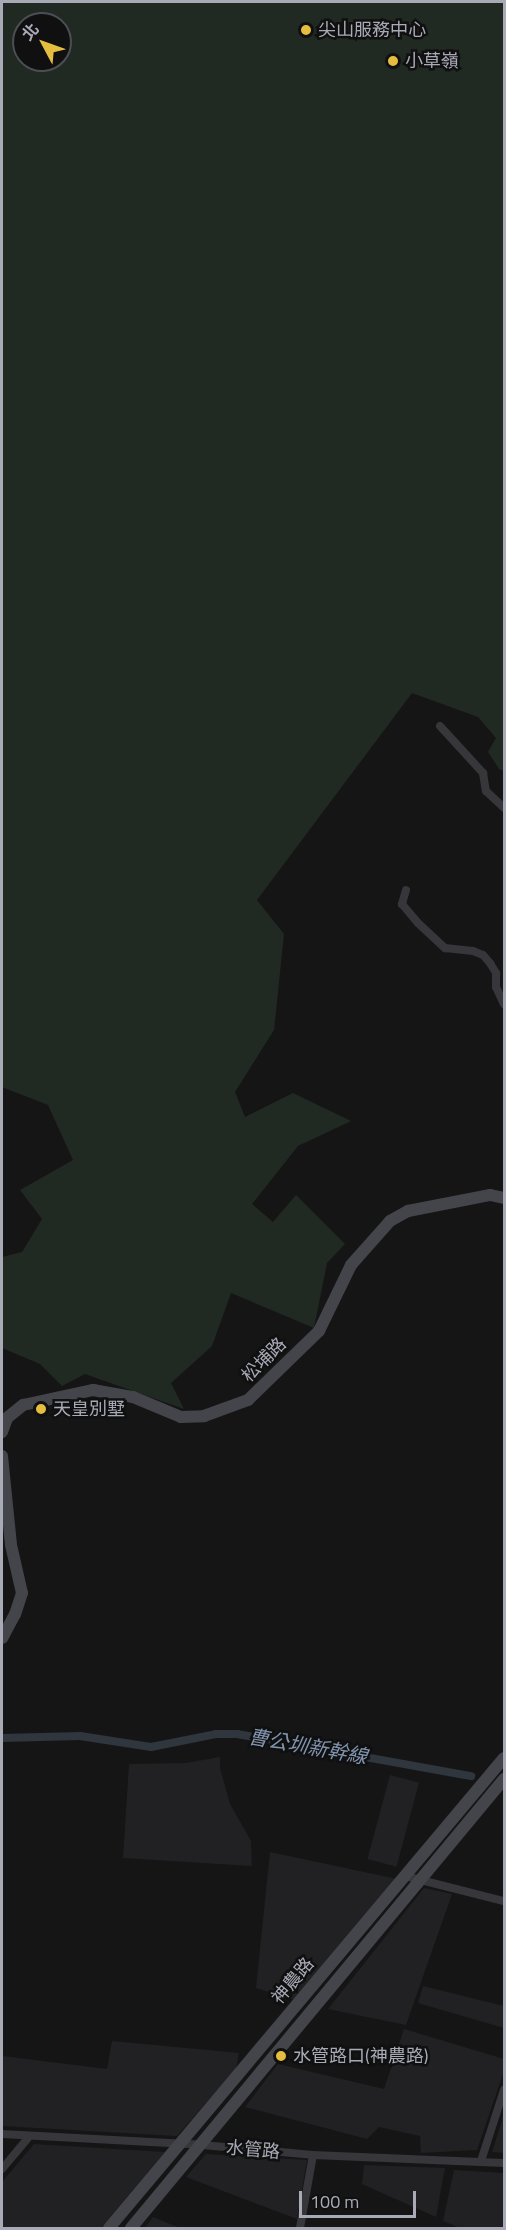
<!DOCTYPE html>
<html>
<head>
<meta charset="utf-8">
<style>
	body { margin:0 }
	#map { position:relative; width:506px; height:2230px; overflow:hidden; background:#151516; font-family:"Titillium Web","Noto Sans TC",sans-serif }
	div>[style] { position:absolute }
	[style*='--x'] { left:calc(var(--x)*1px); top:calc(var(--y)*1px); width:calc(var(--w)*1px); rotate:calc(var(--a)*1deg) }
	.built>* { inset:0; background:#212123; transform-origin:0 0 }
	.green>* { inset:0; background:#212923 }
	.canal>* { height:8px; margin:-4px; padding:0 4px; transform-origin:4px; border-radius:4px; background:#2f363e }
	.street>* { height:8px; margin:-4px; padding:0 4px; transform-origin:4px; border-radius:4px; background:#36363b }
	.secondary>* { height:12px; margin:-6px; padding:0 6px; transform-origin:6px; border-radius:6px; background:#44454b }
	.dots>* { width:16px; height:16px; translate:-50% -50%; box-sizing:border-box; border:3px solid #101011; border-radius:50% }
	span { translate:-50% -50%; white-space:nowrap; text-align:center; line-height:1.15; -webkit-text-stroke:5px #101011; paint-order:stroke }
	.poi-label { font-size:18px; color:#a8aab6 }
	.left { translate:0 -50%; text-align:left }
	.street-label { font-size:18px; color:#a8aab6 }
	.water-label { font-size:20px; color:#8194ae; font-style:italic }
	.frame { position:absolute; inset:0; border:3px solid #a8aab6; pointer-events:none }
	.north { position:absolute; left:12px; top:12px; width:60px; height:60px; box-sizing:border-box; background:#101011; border:2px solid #4d4e53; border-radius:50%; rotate:311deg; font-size:16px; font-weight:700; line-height:24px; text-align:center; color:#a8aab6 }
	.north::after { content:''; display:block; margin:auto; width:21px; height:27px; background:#e5be3f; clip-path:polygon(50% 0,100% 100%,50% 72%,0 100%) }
	.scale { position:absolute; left:299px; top:2191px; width:117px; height:27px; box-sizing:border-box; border:3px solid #a8aab6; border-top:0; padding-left:8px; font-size:18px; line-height:21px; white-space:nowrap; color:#a8aab6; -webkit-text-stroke:4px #101011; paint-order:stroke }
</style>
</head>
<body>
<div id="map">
	<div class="built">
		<div style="clip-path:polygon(220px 1757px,220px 1768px,230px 1804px,251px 1841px,252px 1866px,123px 1858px,129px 1764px,186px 1763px)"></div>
		<div style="left:390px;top:1775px;width:30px;height:87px;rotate:15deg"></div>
		<div style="clip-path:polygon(270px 1852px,397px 1879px,295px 2000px,256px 1988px)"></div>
		<div style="clip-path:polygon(424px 1888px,452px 1894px,406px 2025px,328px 2009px)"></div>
		<div style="clip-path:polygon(423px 1986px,504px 2006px,504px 2028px,418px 2003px)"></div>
		<div style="clip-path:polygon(404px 2029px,504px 2059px,504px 2071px,477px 2150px,421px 2153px,420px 2136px,379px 2127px,367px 2139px,245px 2107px,278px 2064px,384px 2089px)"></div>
		<div style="clip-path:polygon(112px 2041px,239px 2053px,236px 2069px,177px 2136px,2px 2126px,2px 2056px,107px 2069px)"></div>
		<div style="clip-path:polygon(504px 2114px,504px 2153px,492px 2152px)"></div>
		<div style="clip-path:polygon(34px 2144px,165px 2152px,101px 2228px,2px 2228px,2px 2182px)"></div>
		<div style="clip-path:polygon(206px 2154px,307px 2160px,297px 2219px,186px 2177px)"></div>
		<div style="clip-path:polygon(364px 2165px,445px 2168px,436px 2217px,362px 2184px)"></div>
		<div style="clip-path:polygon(454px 2170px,504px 2173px,504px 2228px,460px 2228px,443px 2221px)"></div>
		<div style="clip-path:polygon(153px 2217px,180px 2228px,145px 2228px)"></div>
	</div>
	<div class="green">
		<div style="clip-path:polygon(evenodd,2px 2px,504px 2px,504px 771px,499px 769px,488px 752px,496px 738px,478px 717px,412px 693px,257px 900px,284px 934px,274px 1030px,235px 1092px,245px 1117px,293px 1093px,351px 1121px,298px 1146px,252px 1204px,273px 1222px,296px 1195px,345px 1244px,327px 1263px,314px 1328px,231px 1293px,212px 1346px,171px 1383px,184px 1409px,85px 1374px,62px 1386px,40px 1364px,2px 1348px,2px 1257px,22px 1252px,42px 1219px,20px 1190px,73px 1160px,48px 1105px,2px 1087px,2px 2px,24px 24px,60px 24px,60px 60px,24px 60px,24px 24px)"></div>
	</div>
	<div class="canal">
		<div style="--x:2;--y:1738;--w:78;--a:-1.5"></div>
		<div style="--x:80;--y:1736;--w:72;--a:8.8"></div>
		<div style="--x:151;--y:1747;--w:66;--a:-11.3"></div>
		<div style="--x:216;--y:1734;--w:21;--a:0"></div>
		<div style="--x:237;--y:1734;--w:238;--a:10.2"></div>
	</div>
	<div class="street">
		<div style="--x:440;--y:726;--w:64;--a:47.5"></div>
		<div style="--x:483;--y:773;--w:18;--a:81"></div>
		<div style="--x:486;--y:791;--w:25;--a:43"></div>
		<div style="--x:406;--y:890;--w:15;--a:106"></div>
		<div style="--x:402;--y:904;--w:25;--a:50"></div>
		<div style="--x:418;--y:923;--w:37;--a:43"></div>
		<div style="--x:445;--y:948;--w:28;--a:6"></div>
		<div style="--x:473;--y:951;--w:11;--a:22"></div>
		<div style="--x:483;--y:955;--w:11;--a:49"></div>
		<div style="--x:490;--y:963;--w:12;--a:59"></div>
		<div style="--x:496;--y:973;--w:14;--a:90"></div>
		<div style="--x:496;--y:987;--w:19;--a:65"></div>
		<div style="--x:405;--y:1876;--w:102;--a:14.2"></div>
		<div style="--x:2;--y:2134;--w:200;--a:3.1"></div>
		<div style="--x:202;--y:2145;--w:111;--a:5.1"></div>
		<div style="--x:313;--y:2155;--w:191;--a:2.4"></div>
		<div style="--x:481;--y:2161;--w:75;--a:-72.1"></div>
		<div style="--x:2;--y:2169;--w:40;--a:-50"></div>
		<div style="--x:300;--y:2228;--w:74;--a:-79.9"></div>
	</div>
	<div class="secondary">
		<div style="--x:2;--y:1432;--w:15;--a:-70"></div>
		<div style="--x:7;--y:1418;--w:21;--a:-39"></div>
		<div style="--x:23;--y:1405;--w:72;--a:-12.1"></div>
		<div style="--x:93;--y:1390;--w:41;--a:9.9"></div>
		<div style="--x:133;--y:1397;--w:52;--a:22.6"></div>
		<div style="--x:181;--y:1417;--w:23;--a:-2"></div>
		<div style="--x:204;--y:1416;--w:47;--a:-20"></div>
		<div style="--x:248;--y:1400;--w:99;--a:-44.2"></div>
		<div style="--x:319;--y:1331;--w:73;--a:-64.1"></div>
		<div style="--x:351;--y:1265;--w:59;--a:-48.4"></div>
		<div style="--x:390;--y:1221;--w:21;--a:-29"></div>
		<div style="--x:408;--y:1211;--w:84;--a:-11"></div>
		<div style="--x:490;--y:1195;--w:14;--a:12"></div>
		<div style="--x:2;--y:1456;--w:89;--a:84.2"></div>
		<div style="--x:11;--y:1545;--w:49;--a:77.1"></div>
		<div style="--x:22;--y:1593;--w:22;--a:108"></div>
		<div style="--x:15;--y:1614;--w:27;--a:118"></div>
		<div style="--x:109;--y:2228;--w:614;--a:-49.96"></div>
		<div style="--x:131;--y:2228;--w:584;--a:-50.28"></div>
	</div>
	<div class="dots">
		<div style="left:306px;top:30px;background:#e5be3f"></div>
		<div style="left:393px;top:61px;background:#e5be3f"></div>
		<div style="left:41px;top:1409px;background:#e5be3f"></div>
		<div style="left:281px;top:2056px;background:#e5be3f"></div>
	</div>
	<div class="poi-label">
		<span class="left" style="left:318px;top:30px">尖山服務中心</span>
		<span class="left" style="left:405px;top:61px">小草嶺</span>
		<span class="left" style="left:53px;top:1409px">天皇別墅</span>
		<span class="left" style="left:293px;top:2056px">水管路口(神農路)</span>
	</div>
	<div class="street-label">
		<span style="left:264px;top:1360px;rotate:-45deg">松埔路</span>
		<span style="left:293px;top:1981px;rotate:-50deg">神農路</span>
		<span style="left:253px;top:2150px;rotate:5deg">水管路</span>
	</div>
	<div class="water-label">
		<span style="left:308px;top:1746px;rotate:10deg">曹公圳新幹線</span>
	</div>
	<div class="frame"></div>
	<div class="north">北</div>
	<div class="scale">100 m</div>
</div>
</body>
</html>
